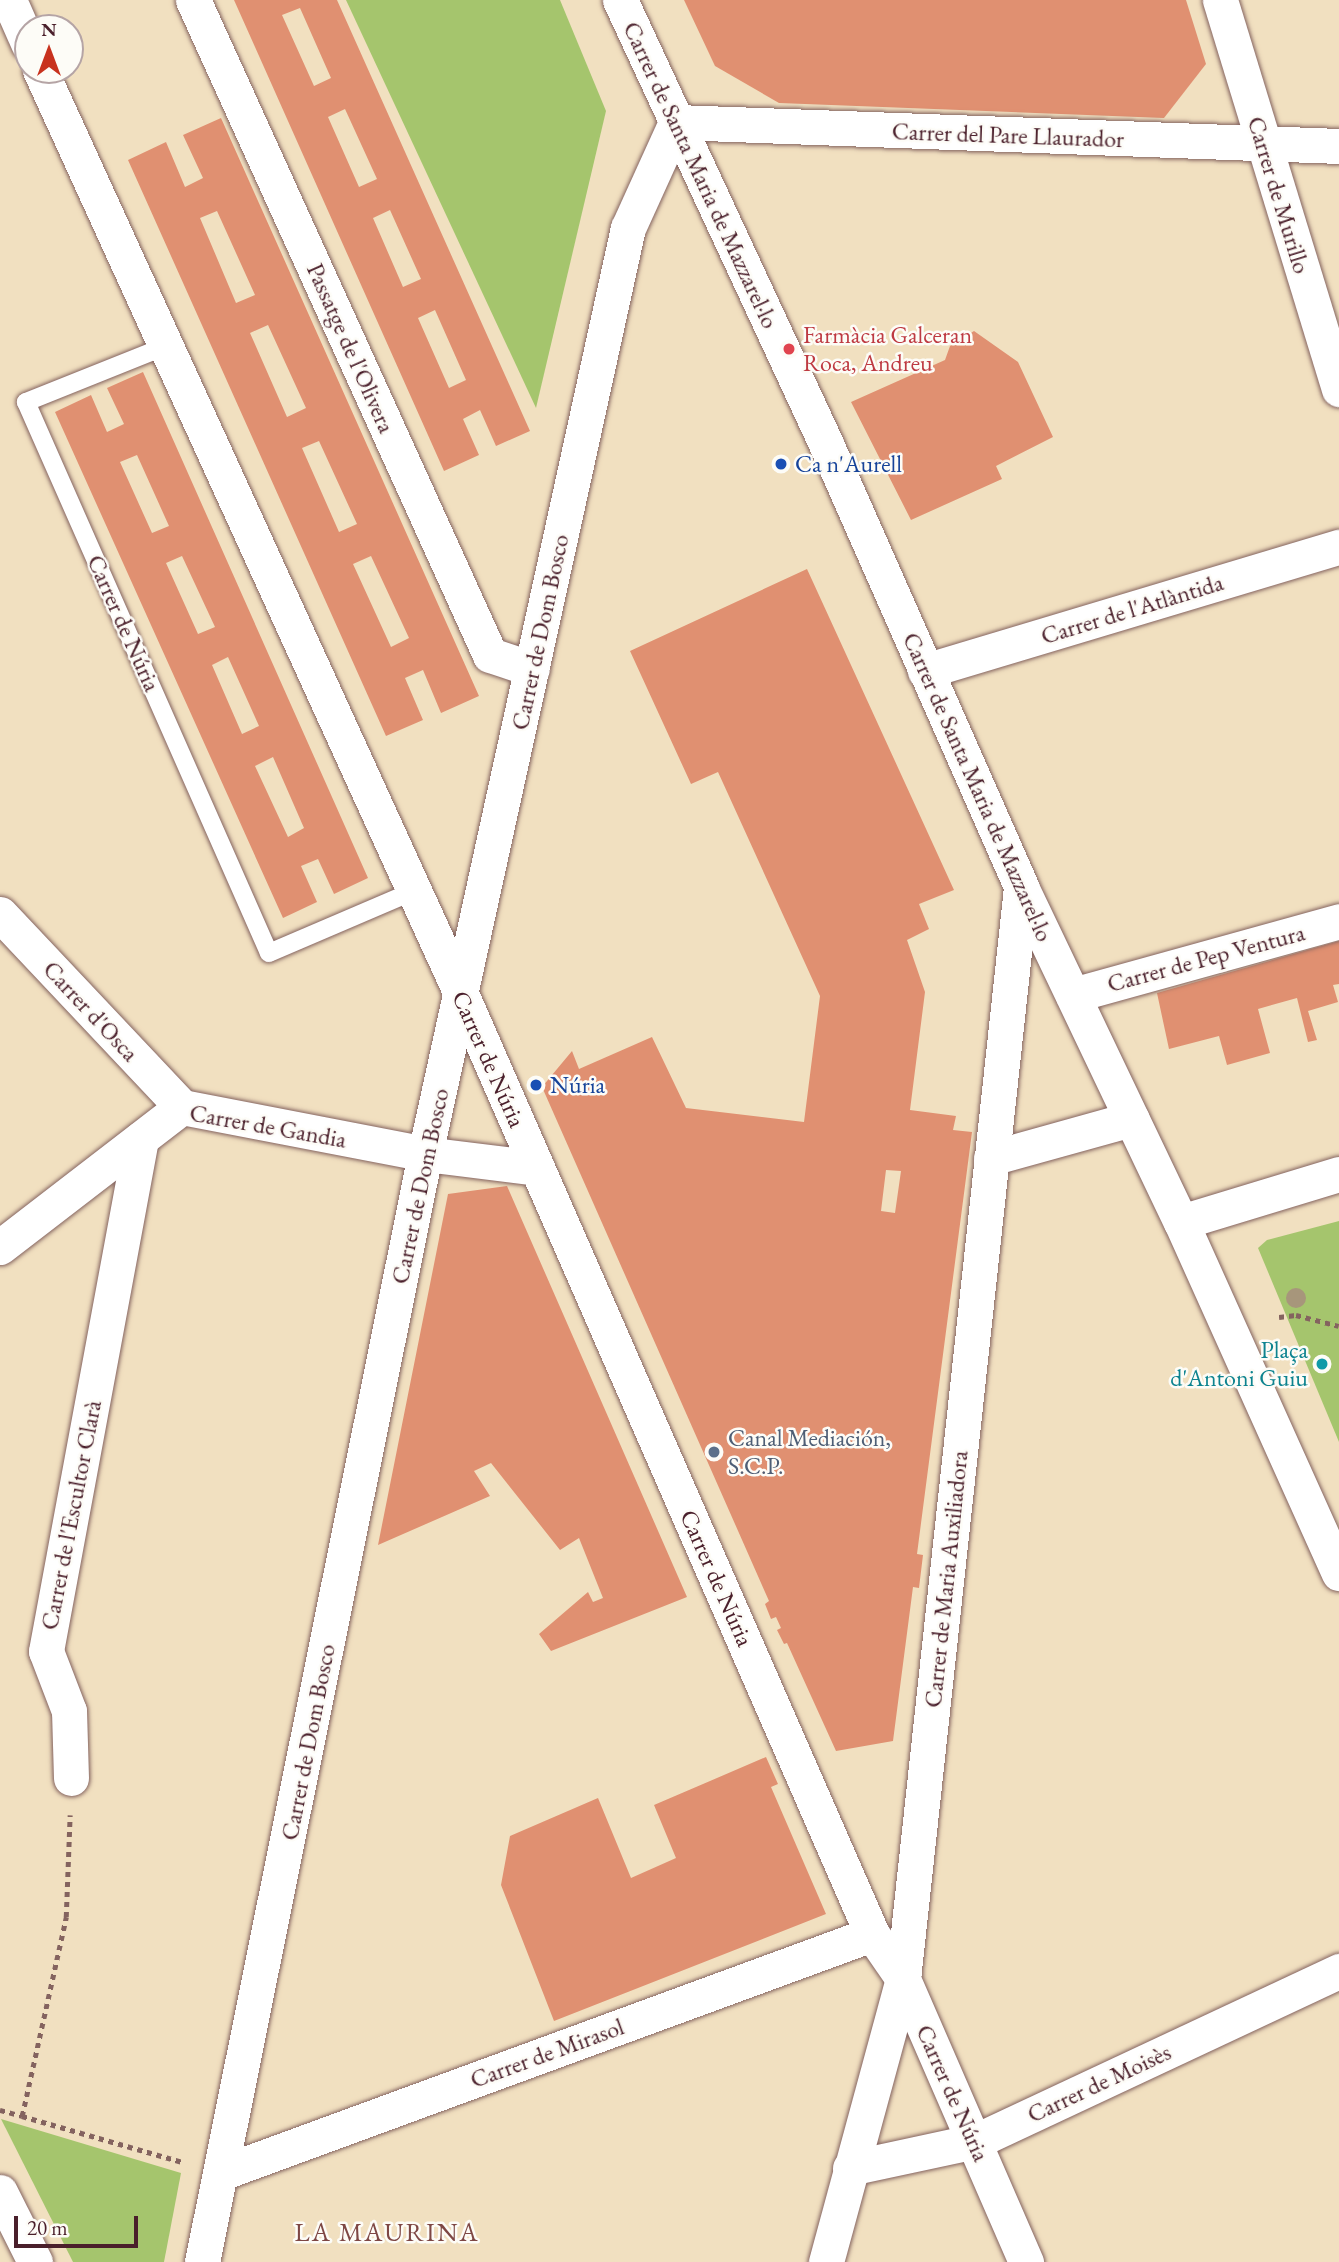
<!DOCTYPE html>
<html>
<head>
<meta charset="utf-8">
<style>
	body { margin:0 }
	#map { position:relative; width:1339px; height:2262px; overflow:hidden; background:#f1e0c0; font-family:"EB Garamond",serif }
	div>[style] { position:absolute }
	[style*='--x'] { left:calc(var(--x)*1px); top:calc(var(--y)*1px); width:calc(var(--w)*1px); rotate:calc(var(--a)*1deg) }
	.green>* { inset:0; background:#a5c56d }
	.building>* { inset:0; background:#e09071 }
	.path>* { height:4.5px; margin-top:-2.25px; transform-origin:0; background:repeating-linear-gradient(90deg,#84635f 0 5px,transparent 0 10px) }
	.roads { filter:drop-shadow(0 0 2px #84635f) drop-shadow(0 0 2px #84635f) }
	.lane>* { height:18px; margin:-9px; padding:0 9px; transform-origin:9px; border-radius:9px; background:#fff }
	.street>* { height:35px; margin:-17.5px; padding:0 17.5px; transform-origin:17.5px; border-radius:17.5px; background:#fff }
	.trees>* { width:20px; height:20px; margin:-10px; border-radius:50%; background:#a7967b }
	.dots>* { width:19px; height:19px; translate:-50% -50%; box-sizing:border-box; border:4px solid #fdfcf7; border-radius:50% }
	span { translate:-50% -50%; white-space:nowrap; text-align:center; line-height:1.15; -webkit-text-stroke:5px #fdfcf7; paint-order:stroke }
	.street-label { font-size:24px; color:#4a1f2b }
	.health-label { font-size:24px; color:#be3a42 }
	.left { translate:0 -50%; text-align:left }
	.transit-label { font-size:24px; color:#164399 }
	.culture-label { font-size:24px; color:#0d838f }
	.right { translate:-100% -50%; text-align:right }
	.service-label { font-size:24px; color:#4e5e75 }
	.neighbourhood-label { font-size:26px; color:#7e4744; letter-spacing:2px }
	.north { position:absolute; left:14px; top:14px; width:70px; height:70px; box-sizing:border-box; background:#fdfcf7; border:2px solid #b5a4a5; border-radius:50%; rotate:0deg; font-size:19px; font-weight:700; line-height:28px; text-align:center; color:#4a1f2b }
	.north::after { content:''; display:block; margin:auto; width:24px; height:32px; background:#c8321e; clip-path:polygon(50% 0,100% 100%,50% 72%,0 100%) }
	.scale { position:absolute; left:14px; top:2216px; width:124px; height:32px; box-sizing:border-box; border:4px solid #4a1f2b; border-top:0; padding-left:9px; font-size:21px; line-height:24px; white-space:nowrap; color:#4a1f2b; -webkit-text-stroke:5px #fdfcf7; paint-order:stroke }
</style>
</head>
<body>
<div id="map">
	<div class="green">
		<div style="clip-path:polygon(346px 0,560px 0,606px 111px,536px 408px)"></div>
		<div style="clip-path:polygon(1339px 1221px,1339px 1442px,1258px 1248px,1267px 1240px)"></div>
		<div style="clip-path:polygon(1px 2119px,181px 2173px,164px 2262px,73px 2262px)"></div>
	</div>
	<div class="building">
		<div style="clip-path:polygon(evenodd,234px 0,337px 0,530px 431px,496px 446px,480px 410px,463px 419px,479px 455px,444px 471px,234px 0,300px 8px,331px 78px,314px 86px,282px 15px,300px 8px,234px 0,345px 109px,377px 179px,359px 187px,328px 117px,345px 109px,234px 0,390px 210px,421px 279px,403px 287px,373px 218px,390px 210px,234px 0,435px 310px,466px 380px,449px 388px,418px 318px,435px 310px)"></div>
		<div style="clip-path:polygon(684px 0,1186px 0,1206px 64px,1164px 118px,779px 103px,715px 66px)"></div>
		<div style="clip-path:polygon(evenodd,221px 118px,479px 696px,441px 713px,423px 670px,405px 678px,423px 720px,386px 736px,128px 160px,166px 142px,185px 187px,203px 178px,183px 135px,221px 118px,217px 211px,255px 295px,236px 303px,200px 218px,217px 211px,221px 118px,268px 325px,306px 408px,287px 417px,250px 333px,268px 325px,221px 118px,319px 441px,357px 524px,339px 532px,302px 448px,319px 441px,221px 118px,371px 556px,409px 638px,391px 647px,353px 564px,371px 556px)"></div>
		<div style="clip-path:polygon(974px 331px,1018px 362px,1053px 437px,996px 466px,1002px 479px,911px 520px,851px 402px,945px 360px,950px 346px)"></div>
		<div style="clip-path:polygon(evenodd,143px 372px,368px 878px,334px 894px,318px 859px,301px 866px,317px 902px,283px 918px,55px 412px,91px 395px,107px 432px,124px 424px,107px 388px,143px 372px,137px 455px,169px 526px,152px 533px,120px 462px,137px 455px,143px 372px,182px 556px,215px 627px,198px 634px,166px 563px,182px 556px,143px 372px,228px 657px,259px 726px,242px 734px,212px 665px,228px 657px,143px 372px,273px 757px,304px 828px,288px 837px,255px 766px,273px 757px)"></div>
		<div style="clip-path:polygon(evenodd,807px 569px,954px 890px,919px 904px,929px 929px,907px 940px,925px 992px,910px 1110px,956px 1116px,953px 1130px,972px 1132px,917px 1554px,923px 1555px,919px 1588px,913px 1587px,893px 1741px,836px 1751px,787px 1643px,784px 1644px,777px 1630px,781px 1628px,776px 1617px,771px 1619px,765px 1604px,769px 1601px,542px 1087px,572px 1051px,579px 1069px,652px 1037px,686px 1108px,804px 1122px,820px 996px,718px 772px,691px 784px,630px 651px,807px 569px,886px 1170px,901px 1171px,895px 1213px,881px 1211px,886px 1170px)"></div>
		<div style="clip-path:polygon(1339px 941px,1339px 984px,1333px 985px,1338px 1002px,1308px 1011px,1317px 1040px,1308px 1042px,1297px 998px,1258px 1009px,1270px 1053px,1227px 1065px,1219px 1036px,1169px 1049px,1157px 993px)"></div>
		<div style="clip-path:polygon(507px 1186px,687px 1597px,551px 1651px,539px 1634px,588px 1592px,593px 1602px,603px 1598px,579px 1538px,560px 1550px,491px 1463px,474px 1471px,490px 1496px,378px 1545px,448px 1194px)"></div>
		<div style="clip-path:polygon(766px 1757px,778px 1784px,771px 1787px,826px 1914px,554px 2021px,501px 1885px,510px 1836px,598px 1798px,631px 1878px,676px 1858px,654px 1805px)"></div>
	</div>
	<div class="path">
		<div style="--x:1279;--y:1317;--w:17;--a:-7"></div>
		<div style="--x:1296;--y:1315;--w:44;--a:14.3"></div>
		<div style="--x:0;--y:2110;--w:23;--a:15"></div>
		<div style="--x:22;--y:2116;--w:204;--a:-77.5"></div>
		<div style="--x:66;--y:1917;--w:102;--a:-87.8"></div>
		<div style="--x:22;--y:2116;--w:166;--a:16"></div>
	</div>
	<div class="roads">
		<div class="lane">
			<div style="--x:166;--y:346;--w:151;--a:158.2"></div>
			<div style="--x:26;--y:402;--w:602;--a:66.2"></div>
			<div style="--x:269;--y:953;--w:158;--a:-23.2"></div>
		</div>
		<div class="street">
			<div style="--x:9;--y:0;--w:47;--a:66.2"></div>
			<div style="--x:193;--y:0;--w:719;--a:65.61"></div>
			<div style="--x:490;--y:655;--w:44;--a:18.4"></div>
			<div style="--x:620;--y:0;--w:489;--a:65.1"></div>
			<div style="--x:826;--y:444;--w:484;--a:66.2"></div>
			<div style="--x:1021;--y:887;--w:371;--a:64.5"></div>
			<div style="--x:1181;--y:1222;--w:385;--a:65.8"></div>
			<div style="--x:1220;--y:0;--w:407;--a:73"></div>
			<div style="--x:40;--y:70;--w:1018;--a:65.5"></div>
			<div style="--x:462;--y:996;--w:1024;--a:66.39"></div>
			<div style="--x:872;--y:1934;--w:55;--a:55.4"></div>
			<div style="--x:903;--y:1979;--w:309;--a:66.5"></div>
			<div style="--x:925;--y:671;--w:432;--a:-16.7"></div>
			<div style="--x:0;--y:914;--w:265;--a:46.7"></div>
			<div style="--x:1073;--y:995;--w:276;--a:-15.5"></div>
			<div style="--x:991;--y:1158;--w:146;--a:-15.5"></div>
			<div style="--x:1181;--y:1222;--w:165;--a:-16.9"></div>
			<div style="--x:0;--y:1247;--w:230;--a:-37.6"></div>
			<div style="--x:182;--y:1107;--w:248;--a:10.9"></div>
			<div style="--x:425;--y:1154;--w:113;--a:7.1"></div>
			<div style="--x:71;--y:1778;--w:67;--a:-91.7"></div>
			<div style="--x:69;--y:1711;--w:64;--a:-111"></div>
			<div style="--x:46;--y:1651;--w:521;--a:-79.49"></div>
			<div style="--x:850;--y:2168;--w:129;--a:-12.1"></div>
			<div style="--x:976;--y:2141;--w:401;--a:-25.1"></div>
			<div style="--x:221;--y:2173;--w:693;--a:-20.16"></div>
			<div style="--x:0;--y:2192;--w:78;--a:63.4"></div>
			<div style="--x:202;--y:2262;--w:1130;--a:-78.62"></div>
			<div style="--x:425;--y:1154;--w:948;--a:-77.64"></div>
			<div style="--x:628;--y:228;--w:116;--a:-65.6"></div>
			<div style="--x:676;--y:122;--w:663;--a:2.07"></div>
			<div style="--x:826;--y:2262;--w:293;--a:-74.8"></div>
			<div style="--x:903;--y:1979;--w:1098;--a:-83.83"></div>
		</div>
	</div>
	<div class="trees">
		<div style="left:1296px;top:1298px"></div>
	</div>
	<div class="dots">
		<div style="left:789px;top:349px;background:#e0444e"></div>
		<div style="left:781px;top:464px;background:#1a4fb4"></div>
		<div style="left:536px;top:1085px;background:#1a4fb4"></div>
		<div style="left:1322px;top:1364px;background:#0f9aa8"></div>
		<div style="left:714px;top:1452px;background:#5c6f8a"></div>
	</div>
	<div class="street-label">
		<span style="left:1008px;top:135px;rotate:2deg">Carrer del Pare Llaurador</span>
		<span style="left:701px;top:175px;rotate:65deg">Carrer de Santa Maria de Mazzarel·lo</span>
		<span style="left:1279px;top:195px;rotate:73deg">Carrer de Murillo</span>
		<span style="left:351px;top:348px;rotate:66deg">Passatge de l'Olivera</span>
		<span style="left:1132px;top:609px;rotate:-17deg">Carrer de l'Atlàntida</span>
		<span style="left:124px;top:623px;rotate:66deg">Carrer de Núria</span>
		<span style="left:540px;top:632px;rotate:-78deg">Carrer de Dom Bosco</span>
		<span style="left:978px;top:787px;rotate:66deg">Carrer de Santa Maria de Mazzarel·lo</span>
		<span style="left:1206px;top:958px;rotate:-15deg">Carrer de Pep Ventura</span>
		<span style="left:91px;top:1011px;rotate:47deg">Carrer d'Osca</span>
		<span style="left:489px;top:1059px;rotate:66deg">Carrer de Núria</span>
		<span style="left:268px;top:1126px;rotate:10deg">Carrer de Gandia</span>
		<span style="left:420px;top:1186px;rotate:-78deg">Carrer de Dom Bosco</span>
		<span style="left:71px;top:1515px;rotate:-79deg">Carrer de l'Escultor Clarà</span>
		<span style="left:717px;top:1578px;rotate:66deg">Carrer de Núria</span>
		<span style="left:946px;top:1579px;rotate:-84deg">Carrer de Maria Auxiliadora</span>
		<span style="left:308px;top:1742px;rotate:-79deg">Carrer de Dom Bosco</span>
		<span style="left:547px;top:2053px;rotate:-20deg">Carrer de Mirasol</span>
		<span style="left:1099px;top:2083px;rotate:-25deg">Carrer de Moisès</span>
		<span style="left:953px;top:2093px;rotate:66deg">Carrer de Núria</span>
	</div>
	<div class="health-label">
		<span class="left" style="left:803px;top:349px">Farmàcia Galceran<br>Roca, Andreu</span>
	</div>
	<div class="transit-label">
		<span class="left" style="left:795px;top:464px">Ca n'Aurell</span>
		<span class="left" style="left:550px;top:1085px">Núria</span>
	</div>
	<div class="culture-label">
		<span class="right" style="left:1308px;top:1364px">Plaça<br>d'Antoni Guiu</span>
	</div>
	<div class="service-label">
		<span class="left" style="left:728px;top:1452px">Canal Mediación,<br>S.C.P.</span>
	</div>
	<div class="neighbourhood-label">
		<span style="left:387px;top:2233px">LA MAURINA</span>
	</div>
	<div class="north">N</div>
	<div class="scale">20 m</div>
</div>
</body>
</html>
